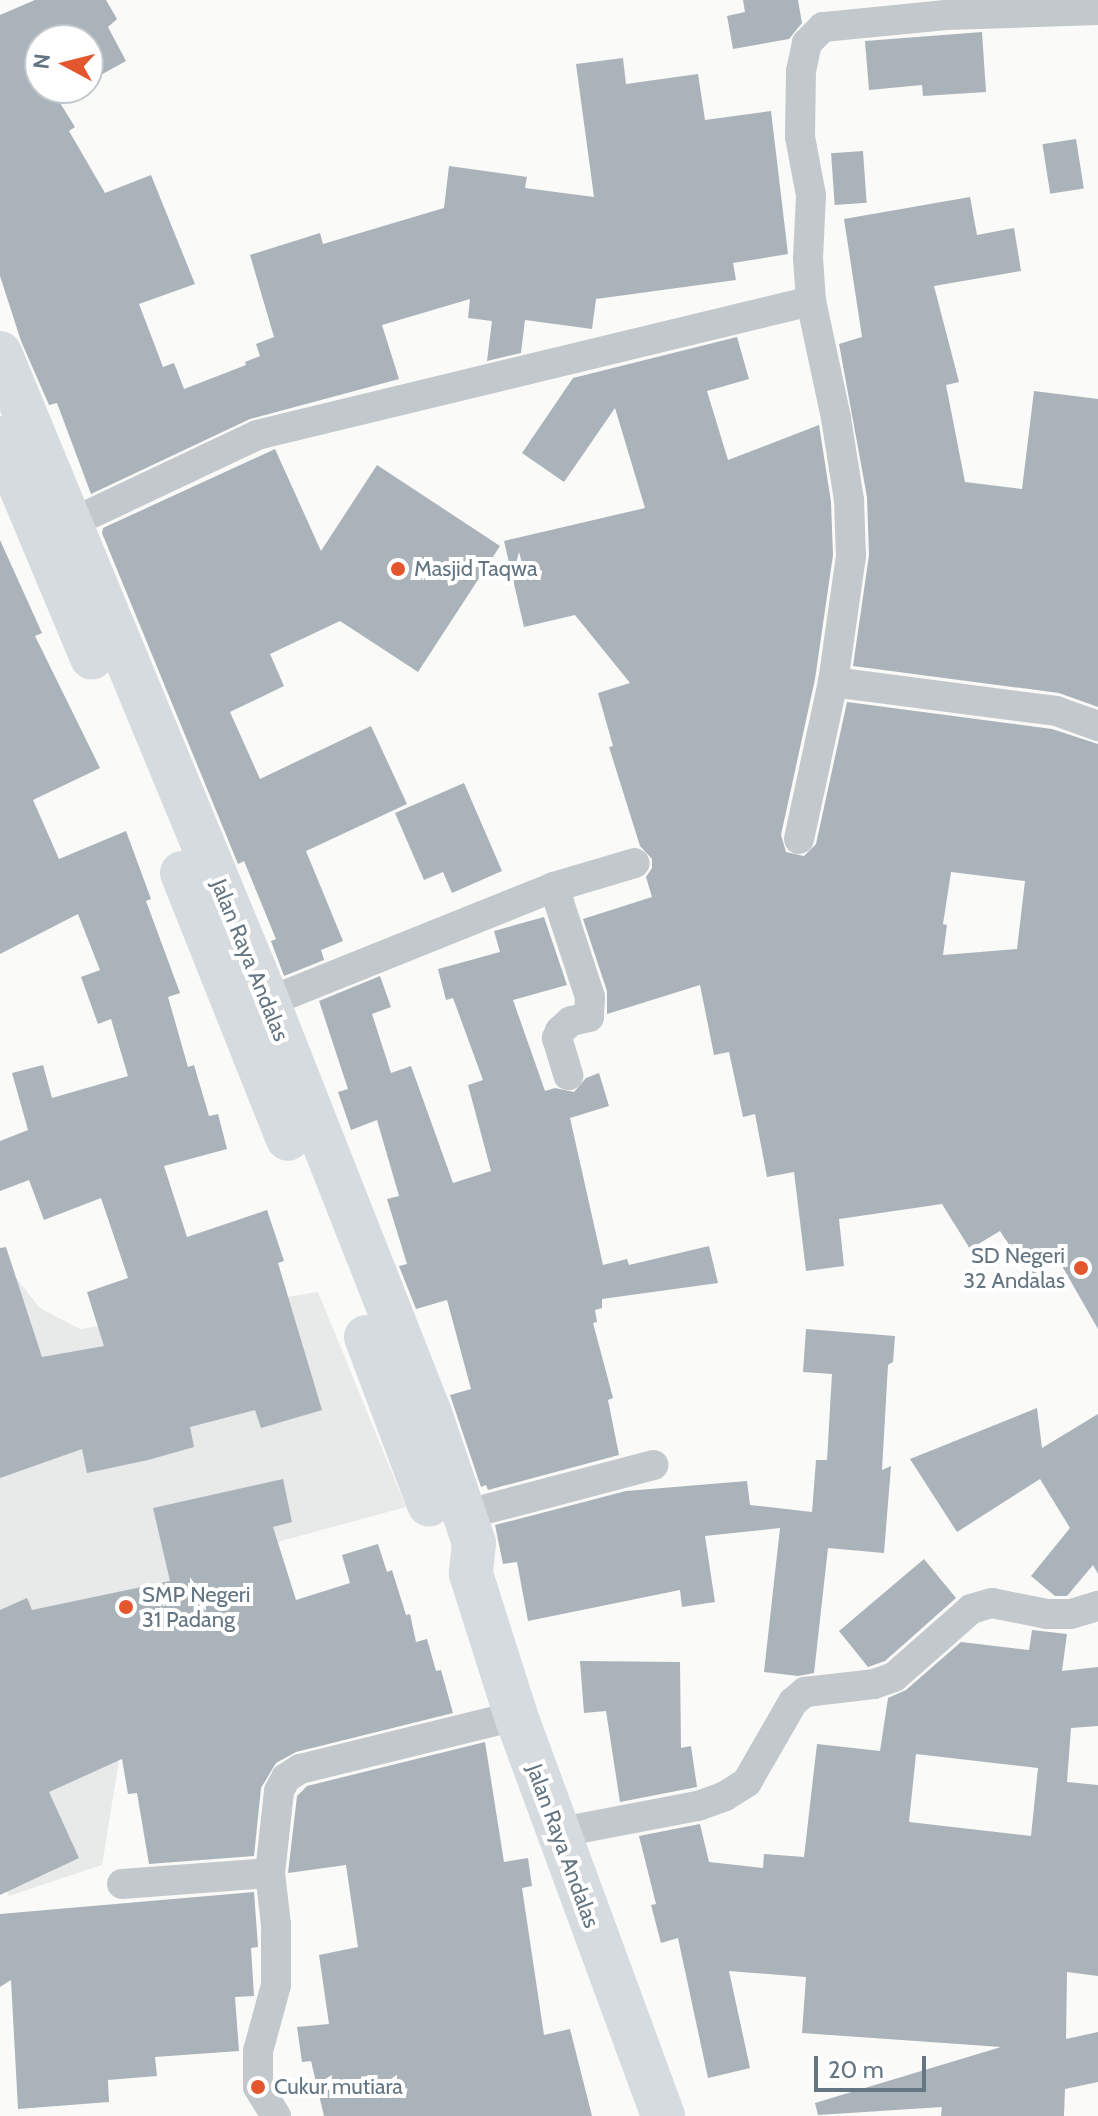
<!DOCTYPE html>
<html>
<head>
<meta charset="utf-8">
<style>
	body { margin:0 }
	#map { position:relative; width:1098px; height:2116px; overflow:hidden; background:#fafaf8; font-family:Cabin,sans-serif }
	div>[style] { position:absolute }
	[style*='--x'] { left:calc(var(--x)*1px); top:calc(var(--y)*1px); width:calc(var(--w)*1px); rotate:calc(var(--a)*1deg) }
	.built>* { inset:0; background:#e8e9e9 }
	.building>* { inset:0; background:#aab3b9; transform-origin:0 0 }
	.minor>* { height:30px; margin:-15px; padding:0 15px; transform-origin:15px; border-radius:15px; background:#c3c8cc }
	.primary>* { height:44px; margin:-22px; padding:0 22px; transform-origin:22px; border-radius:22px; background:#d6dbdf }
	.dots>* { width:22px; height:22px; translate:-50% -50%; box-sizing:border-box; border:4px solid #fff; border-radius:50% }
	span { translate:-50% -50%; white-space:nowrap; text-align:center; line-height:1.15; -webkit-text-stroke:8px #fff; paint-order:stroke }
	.poi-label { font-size:22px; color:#657683 }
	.left { translate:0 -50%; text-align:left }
	.right { translate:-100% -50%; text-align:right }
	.street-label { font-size:22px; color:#657683 }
	.north { position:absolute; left:24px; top:24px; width:80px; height:80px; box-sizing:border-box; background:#fff; border:2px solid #c1c8cd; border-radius:50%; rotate:277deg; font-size:22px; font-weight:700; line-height:32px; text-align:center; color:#657683 }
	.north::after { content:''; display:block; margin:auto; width:28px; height:36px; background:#e4572e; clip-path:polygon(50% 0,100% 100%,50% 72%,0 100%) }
	.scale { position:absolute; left:814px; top:2056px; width:112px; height:36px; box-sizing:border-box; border:4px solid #657683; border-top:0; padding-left:10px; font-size:24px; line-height:28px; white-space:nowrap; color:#657683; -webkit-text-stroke:6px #fff; paint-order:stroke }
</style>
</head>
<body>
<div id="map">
	<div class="built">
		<div style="clip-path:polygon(5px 1264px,40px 1308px,80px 1329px,318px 1292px,406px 1507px,281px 1541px,244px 1575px,94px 1677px,119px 1761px,102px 1865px,9px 1896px,0 1876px,0 1266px)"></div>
	</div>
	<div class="building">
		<div style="clip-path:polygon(35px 0,106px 0,117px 19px,108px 27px,126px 61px,88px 82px,88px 40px,40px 40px,40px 88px,76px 88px,57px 98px,75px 127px,69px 131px,105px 193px,151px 175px,195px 284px,139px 304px,163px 367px,174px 363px,184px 389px,246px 365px,245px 362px,260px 356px,256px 344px,274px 337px,250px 255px,320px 233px,323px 244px,444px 208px,449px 166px,527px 177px,525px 188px,594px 197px,576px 64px,623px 58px,626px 84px,698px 74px,705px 120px,771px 111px,788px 254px,733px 263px,736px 280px,596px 299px,592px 329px,525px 320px,521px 353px,487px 361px,492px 321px,468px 318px,470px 299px,382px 325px,399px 379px,250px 419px,91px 494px,57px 403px,49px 405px,21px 341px,0 276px,0 15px)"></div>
		<div style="clip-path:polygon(743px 0,798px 0,802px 23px,789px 39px,733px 49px,727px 16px,745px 12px)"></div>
		<div style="clip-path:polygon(982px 32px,986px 92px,923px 96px,922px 85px,869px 90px,865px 41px)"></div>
		<div style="left:1076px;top:139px;width:50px;height:34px;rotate:81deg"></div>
		<div style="left:863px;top:151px;width:52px;height:32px;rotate:86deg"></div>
		<div style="clip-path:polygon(970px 197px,977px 235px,1014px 228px,1021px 271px,934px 286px,959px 382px,946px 385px,965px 482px,1022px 489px,1034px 391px,1098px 399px,1098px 707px,1059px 693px,853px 666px,869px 555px,867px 497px,839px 344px,862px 337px,844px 219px)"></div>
		<div style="clip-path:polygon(evenodd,737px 337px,749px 379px,707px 391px,728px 460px,819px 425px,831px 502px,833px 555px,815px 679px,781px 835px,786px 852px,804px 856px,816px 844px,847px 702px,1052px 729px,1098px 744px,1098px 1329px,1058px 1259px,1029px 1277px,1000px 1231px,970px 1249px,942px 1204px,839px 1219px,844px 1266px,806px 1271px,794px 1172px,767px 1177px,755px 1114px,743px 1117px,729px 1052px,714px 1055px,700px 985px,607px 1014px,607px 991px,583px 919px,652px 897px,646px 877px,652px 868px,652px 859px,640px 846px,609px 747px,613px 746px,598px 693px,630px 683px,575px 615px,524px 627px,504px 541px,645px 508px,615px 408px,564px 482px,522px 453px,573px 378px,737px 337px,951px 872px,1025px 881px,1017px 949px,943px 955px,947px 925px,943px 924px,951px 872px)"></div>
		<div style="clip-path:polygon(275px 449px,321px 551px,377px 465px,500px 546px,418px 672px,340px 621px,270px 654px,284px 686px,230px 712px,260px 779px,371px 726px,407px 804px,306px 851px,343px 941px,321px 950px,324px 960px,284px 976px,271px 941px,276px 939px,244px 861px,238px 864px,102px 533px,103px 528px)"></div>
		<div style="clip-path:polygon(0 540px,42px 633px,35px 636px,100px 768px,33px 800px,59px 859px,126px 831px,151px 899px,146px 901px,180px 993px,168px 997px,188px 1067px,194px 1065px,209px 1116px,218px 1114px,227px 1149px,164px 1166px,187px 1237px,267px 1210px,284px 1261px,278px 1263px,322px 1410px,261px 1428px,255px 1410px,190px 1427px,194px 1447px,148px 1460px,87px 1473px,82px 1449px,0 1478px,0 1248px,6px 1247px,42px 1357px,104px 1346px,87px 1292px,128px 1278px,101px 1198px,44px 1220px,29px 1180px,0 1191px,0 1141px,28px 1130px,12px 1073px,43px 1065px,52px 1098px,128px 1076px,111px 1019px,98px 1024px,81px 977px,100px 970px,78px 914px,0 954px)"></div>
		<div style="clip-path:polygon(464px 783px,502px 871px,452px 893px,443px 872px,424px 880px,395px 813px)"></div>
		<div style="clip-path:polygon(544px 917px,567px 985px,513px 1000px,545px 1091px,555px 1088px,574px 1092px,586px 1078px,599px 1073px,609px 1106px,570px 1118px,603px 1265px,627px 1259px,629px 1265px,709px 1246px,718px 1283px,602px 1299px,602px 1308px,595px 1310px,597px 1322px,593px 1323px,613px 1398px,608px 1400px,619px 1455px,488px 1490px,486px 1485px,481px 1487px,450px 1395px,471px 1389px,447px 1300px,416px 1309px,399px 1266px,407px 1264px,387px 1199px,399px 1196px,377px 1120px,351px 1130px,338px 1092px,348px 1089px,319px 1001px,380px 976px,391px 1007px,372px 1014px,391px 1073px,411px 1066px,453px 1183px,491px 1171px,468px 1085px,483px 1080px,453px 998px,446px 1000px,438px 969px,500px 952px,494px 931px)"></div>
		<div style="clip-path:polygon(806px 1329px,895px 1336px,893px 1362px,888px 1365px,882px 1470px,891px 1466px,884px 1553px,828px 1548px,814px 1673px,798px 1676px,764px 1672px,780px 1528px,705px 1536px,715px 1602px,682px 1607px,680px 1590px,528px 1621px,517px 1562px,503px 1564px,495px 1525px,626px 1491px,747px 1481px,750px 1505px,812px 1512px,816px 1460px,827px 1460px,832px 1374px,803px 1372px)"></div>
		<div style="clip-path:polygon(1037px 1408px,1042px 1448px,1098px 1414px,1098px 1574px,1093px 1565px,1067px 1596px,1055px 1596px,1031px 1576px,1070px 1528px,1040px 1479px,957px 1532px,910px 1459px)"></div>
		<div style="clip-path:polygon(283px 1479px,292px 1522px,273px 1527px,296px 1600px,350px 1583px,342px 1555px,378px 1544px,387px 1572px,392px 1570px,406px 1615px,410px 1614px,416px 1642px,427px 1639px,436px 1671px,441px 1670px,453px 1713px,296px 1752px,276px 1763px,261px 1788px,254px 1856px,149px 1864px,137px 1793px,128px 1794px,122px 1759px,49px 1792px,79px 1858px,0 1895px,0 1610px,27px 1598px,32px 1610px,170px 1581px,153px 1508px)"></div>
		<div style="clip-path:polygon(924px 1559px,956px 1598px,885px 1661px,868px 1667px,839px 1631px)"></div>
		<div style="clip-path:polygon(evenodd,1032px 1630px,1067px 1634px,1062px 1671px,1098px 1667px,1098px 1726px,1071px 1728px,1067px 1782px,1098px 1785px,1098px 1976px,1067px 1972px,1066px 2039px,1098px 2032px,1098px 2082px,1065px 2089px,1064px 2116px,941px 2116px,942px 2107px,818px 2115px,815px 2103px,1001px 2047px,802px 2033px,806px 1977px,729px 1971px,750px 2068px,708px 2078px,678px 1938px,661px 1943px,651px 1905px,656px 1904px,639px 1836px,700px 1824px,709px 1862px,763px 1868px,764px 1854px,804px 1857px,817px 1744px,880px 1751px,888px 1698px,906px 1690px,961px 1642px,1029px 1650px,1032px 1630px,916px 1754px,1038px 1768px,1031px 1836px,909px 1822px,916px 1754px)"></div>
		<div style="clip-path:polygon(580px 1661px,680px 1662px,681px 1748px,691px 1746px,697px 1787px,620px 1802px,606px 1711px,584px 1713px)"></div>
		<div style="clip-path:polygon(485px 1742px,504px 1862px,528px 1858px,532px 1886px,522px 1888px,544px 2035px,570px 2029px,592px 2116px,324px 2116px,311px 2061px,302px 2062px,297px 2027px,329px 2024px,319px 1955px,358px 1947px,346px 1865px,288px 1873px,297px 1796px,307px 1786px)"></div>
		<div style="clip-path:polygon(254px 1892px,258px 1947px,251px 1948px,254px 1996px,235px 1997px,239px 2051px,155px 2057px,157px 2076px,108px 2080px,109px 2102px,18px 2109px,11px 1980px,0 1987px,0 1914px)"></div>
	</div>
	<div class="minor">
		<div style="--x:1098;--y:10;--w:152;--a:178.1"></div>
		<div style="--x:946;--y:15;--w:124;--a:174.4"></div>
		<div style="--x:823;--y:27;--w:23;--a:135"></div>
		<div style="--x:807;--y:43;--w:29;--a:102"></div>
		<div style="--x:801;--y:71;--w:66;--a:90.9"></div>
		<div style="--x:800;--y:137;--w:59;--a:79.3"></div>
		<div style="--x:811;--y:195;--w:63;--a:92.7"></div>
		<div style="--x:808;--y:258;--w:43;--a:86"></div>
		<div style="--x:811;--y:301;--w:120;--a:77.9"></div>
		<div style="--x:836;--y:418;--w:83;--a:81"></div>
		<div style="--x:849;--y:500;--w:56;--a:88"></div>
		<div style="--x:851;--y:556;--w:127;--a:98.1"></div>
		<div style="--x:833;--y:682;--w:225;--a:7.4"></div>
		<div style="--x:1056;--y:711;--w:45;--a:19.7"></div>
		<div style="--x:69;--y:524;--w:208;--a:-25.3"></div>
		<div style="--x:257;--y:435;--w:570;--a:-13.6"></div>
		<div style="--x:799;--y:839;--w:161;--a:-77.8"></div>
		<div style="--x:554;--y:887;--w:116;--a:71.9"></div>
		<div style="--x:590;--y:997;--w:20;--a:93"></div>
		<div style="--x:589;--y:1017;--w:18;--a:167"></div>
		<div style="--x:571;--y:1021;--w:15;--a:138"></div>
		<div style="--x:560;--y:1031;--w:8;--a:113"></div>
		<div style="--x:557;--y:1038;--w:39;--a:73"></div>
		<div style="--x:268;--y:1002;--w:308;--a:-21.9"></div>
		<div style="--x:554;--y:887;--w:84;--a:-16.5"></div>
		<div style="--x:464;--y:1515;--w:196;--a:-14.8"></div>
		<div style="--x:556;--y:1833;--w:145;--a:-10.8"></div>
		<div style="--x:698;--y:1806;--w:29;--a:-20"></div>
		<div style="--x:725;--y:1796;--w:26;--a:-32"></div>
		<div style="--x:747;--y:1782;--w:92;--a:-60.1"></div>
		<div style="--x:793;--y:1702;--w:16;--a:-40"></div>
		<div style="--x:805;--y:1692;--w:69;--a:-6.6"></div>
		<div style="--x:874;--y:1684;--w:21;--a:-19"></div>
		<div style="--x:894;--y:1677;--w:103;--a:-41.4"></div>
		<div style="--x:971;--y:1609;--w:22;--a:-16"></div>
		<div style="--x:992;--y:1603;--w:56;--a:11.3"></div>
		<div style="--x:1047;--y:1614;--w:24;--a:0"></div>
		<div style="--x:1071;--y:1614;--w:28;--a:-17"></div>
		<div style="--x:122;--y:1884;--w:148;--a:-4.3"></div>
		<div style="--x:276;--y:2116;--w:34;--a:-122"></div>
		<div style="--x:258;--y:2087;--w:36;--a:-90"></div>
		<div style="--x:258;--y:2051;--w:68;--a:-74.7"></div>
		<div style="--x:276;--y:1985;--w:60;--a:-90"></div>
		<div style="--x:276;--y:1925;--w:52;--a:-96.6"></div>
		<div style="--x:270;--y:1873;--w:82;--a:-83.7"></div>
		<div style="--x:279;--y:1791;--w:15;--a:-62"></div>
		<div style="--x:286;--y:1778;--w:17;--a:-33"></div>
		<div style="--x:300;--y:1769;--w:222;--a:-13.8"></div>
	</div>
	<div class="primary">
		<div style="--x:0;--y:353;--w:702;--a:67.56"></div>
		<div style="--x:268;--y:1002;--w:442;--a:68.5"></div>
		<div style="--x:430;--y:1413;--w:137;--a:71.3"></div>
		<div style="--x:474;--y:1543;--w:31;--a:96"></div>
		<div style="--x:471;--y:1574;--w:149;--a:72.4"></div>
		<div style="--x:516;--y:1716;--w:426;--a:69.8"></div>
		<div style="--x:0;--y:438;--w:238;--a:67.3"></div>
		<div style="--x:182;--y:873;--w:286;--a:68.3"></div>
		<div style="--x:366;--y:1337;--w:179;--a:69.4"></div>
	</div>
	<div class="dots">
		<div style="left:398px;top:569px;background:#e4572e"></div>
		<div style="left:1081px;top:1268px;background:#e4572e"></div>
		<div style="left:126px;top:1607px;background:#e4572e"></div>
		<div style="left:258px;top:2087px;background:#e4572e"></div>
	</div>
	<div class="poi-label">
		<span class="left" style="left:414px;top:569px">Masjid Taqwa</span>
		<span class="right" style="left:1065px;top:1268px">SD Negeri<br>32 Andalas</span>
		<span class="left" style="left:142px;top:1607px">SMP Negeri<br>31 Padang</span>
		<span class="left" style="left:274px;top:2087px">Cukur mutiara</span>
	</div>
	<div class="street-label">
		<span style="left:250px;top:960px;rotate:68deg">Jalan Raya Andalas</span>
		<span style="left:563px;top:1846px;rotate:70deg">Jalan Raya Andalas</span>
	</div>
	<div class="north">N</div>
	<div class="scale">20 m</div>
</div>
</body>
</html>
